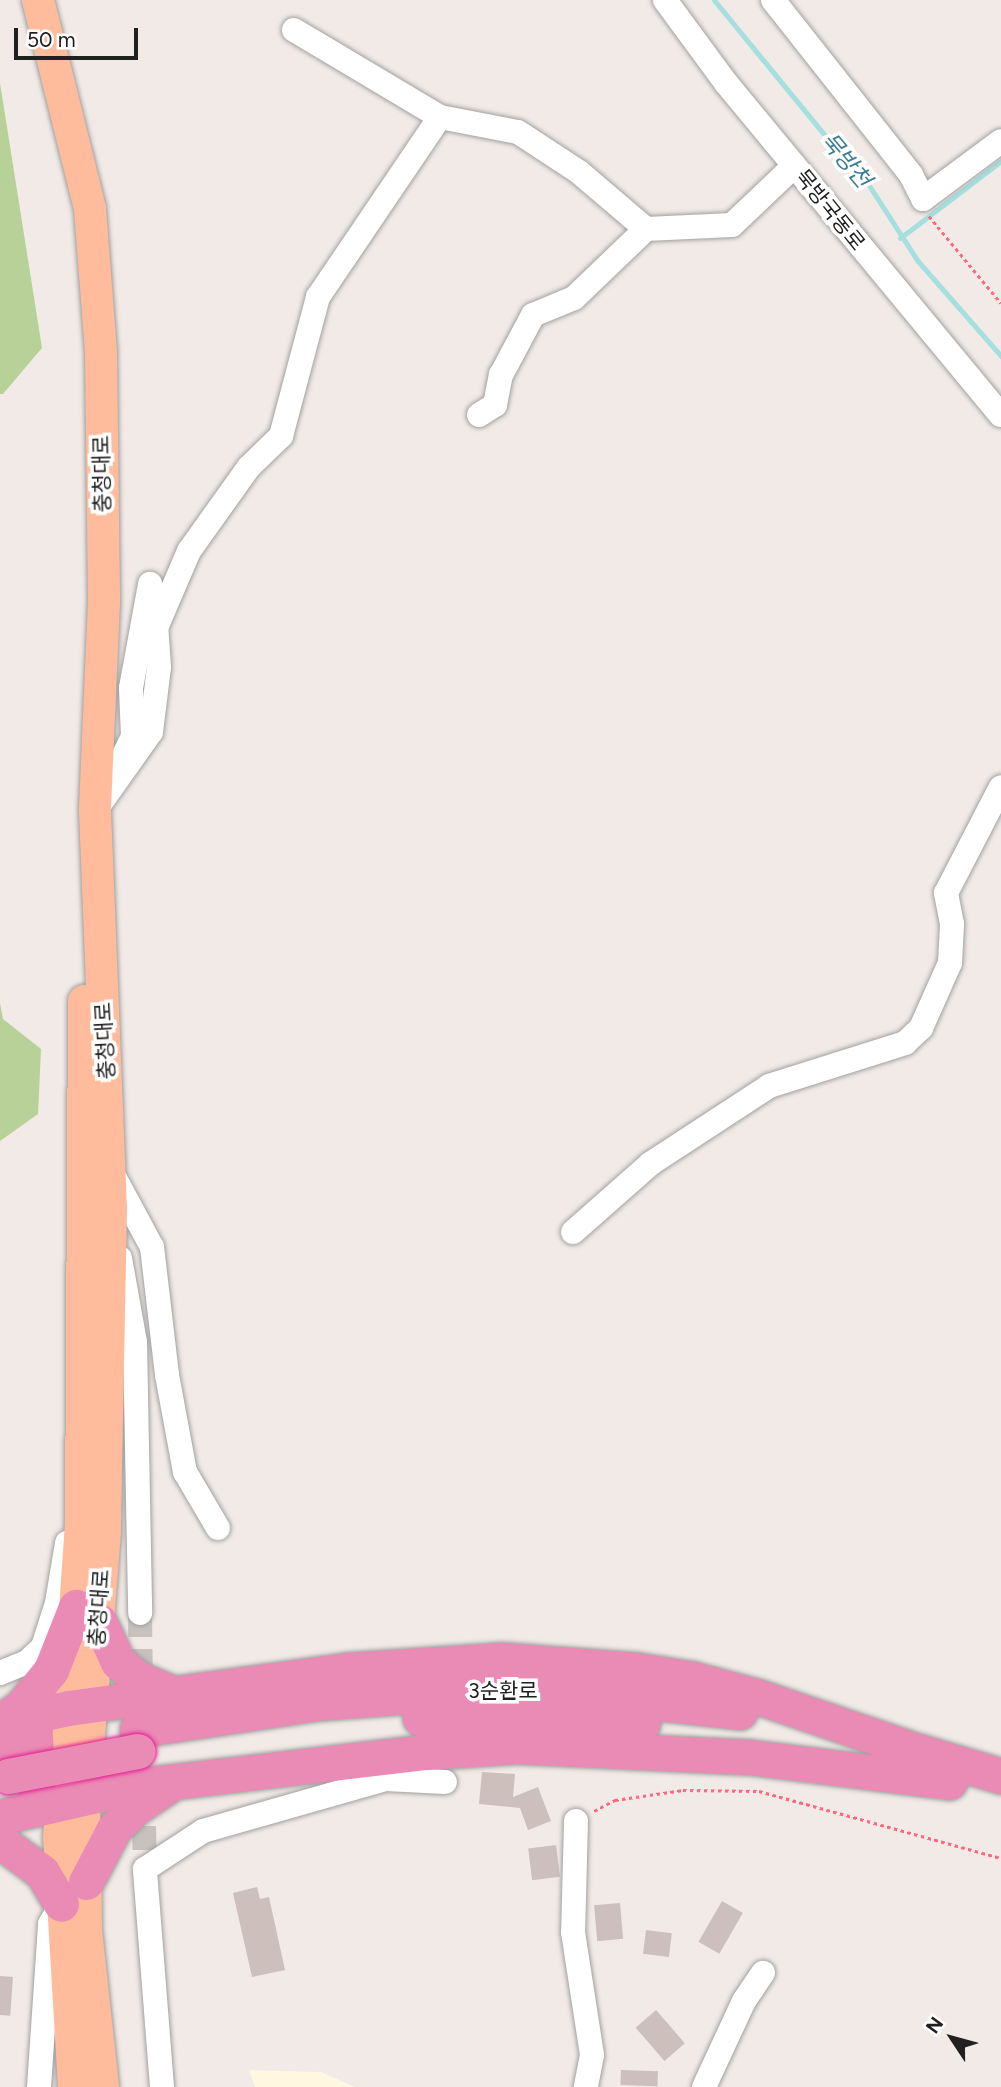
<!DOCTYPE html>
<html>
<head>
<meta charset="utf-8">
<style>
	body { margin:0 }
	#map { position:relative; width:1001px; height:2087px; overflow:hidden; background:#f1eae6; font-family:Figtree,"Noto Sans KR",sans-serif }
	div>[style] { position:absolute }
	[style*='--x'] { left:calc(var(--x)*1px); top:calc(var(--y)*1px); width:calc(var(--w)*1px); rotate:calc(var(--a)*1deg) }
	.education>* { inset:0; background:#fff7e0 }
	.forest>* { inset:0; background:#b8d199 }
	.stream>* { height:5px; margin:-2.5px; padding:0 2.5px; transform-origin:2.5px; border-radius:2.5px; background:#a5e0de }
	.building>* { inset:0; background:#cdbfbc; transform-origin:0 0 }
	.minor-tunnel>* { height:24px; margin-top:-12px; transform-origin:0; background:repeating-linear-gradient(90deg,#c7c2be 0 24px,transparent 0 36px) }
	.path>* { height:2.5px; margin-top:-1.25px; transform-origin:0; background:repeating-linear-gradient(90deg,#ff687f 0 3.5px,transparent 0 7px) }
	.roads { filter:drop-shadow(0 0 2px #a1a1a1) drop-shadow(0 0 2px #a1a1a1) }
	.minor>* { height:24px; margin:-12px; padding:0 12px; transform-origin:12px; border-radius:12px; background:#fff }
	.major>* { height:32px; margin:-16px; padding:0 16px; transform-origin:16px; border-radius:16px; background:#ffbc9c }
	.highway>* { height:35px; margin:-17.5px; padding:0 17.5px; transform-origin:17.5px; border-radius:17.5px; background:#ea8bb5 }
	.bridges { filter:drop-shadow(0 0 2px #e21f93) drop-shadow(0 0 2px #e21f93) }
	.highway-bridge>* { height:35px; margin:-17.5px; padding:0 17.5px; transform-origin:17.5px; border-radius:17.5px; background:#ea8bb5 }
	span { translate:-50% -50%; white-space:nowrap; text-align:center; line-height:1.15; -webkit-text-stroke:7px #fff; paint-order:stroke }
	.street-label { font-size:21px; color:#202020 }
	.water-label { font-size:23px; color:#3d7e93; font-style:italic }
	.north { position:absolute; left:917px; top:2003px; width:70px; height:70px; -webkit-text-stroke:5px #fff; paint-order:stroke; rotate:306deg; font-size:19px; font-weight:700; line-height:28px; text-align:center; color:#202020 }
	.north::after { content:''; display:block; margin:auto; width:24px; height:32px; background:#202020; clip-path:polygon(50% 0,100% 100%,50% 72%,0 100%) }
	.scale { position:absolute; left:14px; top:28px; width:124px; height:32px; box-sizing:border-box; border:4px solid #202020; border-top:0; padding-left:9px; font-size:21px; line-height:24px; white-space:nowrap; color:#202020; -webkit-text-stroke:5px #fff; paint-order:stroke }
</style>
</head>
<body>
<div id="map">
	<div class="education">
		<div style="clip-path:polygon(249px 2070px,321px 2072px,355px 2087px,255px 2087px)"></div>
	</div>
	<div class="forest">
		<div style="clip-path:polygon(0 83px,42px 348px,3px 394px,0 394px)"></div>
		<div style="clip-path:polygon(0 1003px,3px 1019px,41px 1049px,38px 1114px,0 1141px)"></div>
	</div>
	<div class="stream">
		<div style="--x:714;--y:0;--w:186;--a:50.7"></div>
		<div style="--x:832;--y:144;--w:25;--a:37"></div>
		<div style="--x:852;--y:159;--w:120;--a:57.2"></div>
		<div style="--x:917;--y:260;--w:128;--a:48.8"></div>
		<div style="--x:900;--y:238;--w:127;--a:-37.3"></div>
	</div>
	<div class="building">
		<div style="clip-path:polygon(482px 1772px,515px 1774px,513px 1797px,538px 1787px,551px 1821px,528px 1830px,520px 1808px,479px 1804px)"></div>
		<div style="left:556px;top:1845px;width:32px;height:28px;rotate:83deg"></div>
		<div style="clip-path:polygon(257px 1887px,260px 1899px,269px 1897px,285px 1970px,252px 1977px,233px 1893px)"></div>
		<div style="left:722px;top:1901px;width:24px;height:47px;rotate:30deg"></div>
		<div style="left:620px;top:1903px;width:36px;height:26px;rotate:85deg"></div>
		<div style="left:646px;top:1930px;width:26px;height:24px;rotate:7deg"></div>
		<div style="left:0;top:1976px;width:13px;height:39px;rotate:4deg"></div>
		<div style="left:656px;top:2010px;width:44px;height:27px;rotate:49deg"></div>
		<div style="left:621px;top:2070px;width:37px;height:15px;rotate:2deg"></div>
	</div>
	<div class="minor-tunnel">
		<div style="--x:140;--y:1613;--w:77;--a:89.3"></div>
		<div style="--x:143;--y:1790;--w:79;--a:88.5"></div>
	</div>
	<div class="path">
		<div style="--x:929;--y:216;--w:113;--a:50.4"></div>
		<div style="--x:594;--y:1811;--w:24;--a:-28"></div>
		<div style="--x:615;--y:1800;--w:69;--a:-8.4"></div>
		<div style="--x:683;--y:1790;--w:76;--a:0.8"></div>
		<div style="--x:759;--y:1791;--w:251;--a:15.5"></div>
	</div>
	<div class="roads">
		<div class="minor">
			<div style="--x:665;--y:0;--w:103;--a:53.7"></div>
			<div style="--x:726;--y:83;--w:431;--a:50.4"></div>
			<div style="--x:773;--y:0;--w:223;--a:51.7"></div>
			<div style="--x:911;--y:175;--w:27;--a:63"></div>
			<div style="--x:923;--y:199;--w:97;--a:-36.6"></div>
			<div style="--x:294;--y:30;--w:170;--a:30.8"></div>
			<div style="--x:440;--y:117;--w:79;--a:10.9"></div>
			<div style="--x:518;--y:132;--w:73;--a:33.3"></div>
			<div style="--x:579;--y:172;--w:88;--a:40.4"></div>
			<div style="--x:646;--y:229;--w:86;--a:-2.7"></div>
			<div style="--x:732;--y:225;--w:86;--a:-43.6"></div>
			<div style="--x:479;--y:415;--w:19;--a:-32"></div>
			<div style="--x:495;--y:405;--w:31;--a:-79"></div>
			<div style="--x:501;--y:375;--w:68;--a:-61.9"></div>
			<div style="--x:533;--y:315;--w:44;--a:-22.5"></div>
			<div style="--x:574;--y:298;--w:100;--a:-43.8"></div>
			<div style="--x:122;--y:759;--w:25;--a:-64"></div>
			<div style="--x:133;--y:736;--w:48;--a:-92.4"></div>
			<div style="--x:131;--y:688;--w:106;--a:-79.6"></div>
			<div style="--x:95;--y:811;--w:97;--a:-54.7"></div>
			<div style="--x:151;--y:732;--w:65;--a:-83"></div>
			<div style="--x:159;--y:667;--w:39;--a:-94"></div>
			<div style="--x:156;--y:628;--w:84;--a:-66.8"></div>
			<div style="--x:189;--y:551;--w:103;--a:-54.5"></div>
			<div style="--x:249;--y:467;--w:45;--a:-44.1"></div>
			<div style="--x:281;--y:436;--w:144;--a:-75.1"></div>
			<div style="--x:318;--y:297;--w:217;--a:-55.9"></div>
			<div style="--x:111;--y:1171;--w:86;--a:61.7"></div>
			<div style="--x:152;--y:1247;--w:129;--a:83.3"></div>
			<div style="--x:167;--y:1375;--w:99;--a:79.5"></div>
			<div style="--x:185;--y:1472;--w:65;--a:59.5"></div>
			<div style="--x:573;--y:1232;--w:103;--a:-41.4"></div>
			<div style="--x:650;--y:1164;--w:142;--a:-33.2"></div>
			<div style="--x:769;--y:1086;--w:143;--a:-17.5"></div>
			<div style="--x:905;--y:1043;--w:22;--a:-43"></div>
			<div style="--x:921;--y:1028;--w:71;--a:-66"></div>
			<div style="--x:950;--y:963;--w:39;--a:-87"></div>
			<div style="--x:952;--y:924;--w:32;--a:-101"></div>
			<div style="--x:946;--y:893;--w:119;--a:-62.6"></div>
			<div style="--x:120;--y:1258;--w:85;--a:79.9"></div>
			<div style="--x:135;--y:1342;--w:271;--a:88.9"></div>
			<div style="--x:0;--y:1673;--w:29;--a:-22"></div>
			<div style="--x:27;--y:1662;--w:22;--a:-43"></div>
			<div style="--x:43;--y:1647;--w:46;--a:-72.3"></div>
			<div style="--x:57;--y:1603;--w:61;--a:-80.5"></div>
			<div style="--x:576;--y:1821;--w:111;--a:91.5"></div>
			<div style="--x:573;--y:1932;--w:124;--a:81.2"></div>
			<div style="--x:592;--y:2055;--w:33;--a:101"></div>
			<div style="--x:39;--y:2087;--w:163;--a:-86.1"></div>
			<div style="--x:50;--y:1924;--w:16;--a:-60"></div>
			<div style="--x:162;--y:2087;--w:219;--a:-94.5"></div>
			<div style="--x:145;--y:1869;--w:69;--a:-33.2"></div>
			<div style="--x:203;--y:1831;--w:190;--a:-15.9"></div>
			<div style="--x:386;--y:1779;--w:59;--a:2.9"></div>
			<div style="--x:704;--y:2087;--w:95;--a:-65.1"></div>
			<div style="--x:744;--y:2001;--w:34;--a:-56"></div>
		</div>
		<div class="major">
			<div style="--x:38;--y:0;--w:215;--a:76"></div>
			<div style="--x:90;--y:209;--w:143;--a:85.6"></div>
			<div style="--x:101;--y:352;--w:250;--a:89.3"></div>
			<div style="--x:104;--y:602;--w:209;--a:92.5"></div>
			<div style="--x:95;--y:811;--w:398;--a:87.7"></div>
			<div style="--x:111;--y:1209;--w:323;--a:91.1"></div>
			<div style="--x:105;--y:1532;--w:267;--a:94.5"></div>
			<div style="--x:84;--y:1798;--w:132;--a:89.1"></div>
			<div style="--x:86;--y:1930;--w:158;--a:83.8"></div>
			<div style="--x:74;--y:2087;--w:249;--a:-93.4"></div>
			<div style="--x:59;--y:1838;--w:314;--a:-86"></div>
			<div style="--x:81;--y:1525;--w:524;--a:-89.67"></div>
		</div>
		<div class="highway">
			<div style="--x:99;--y:1621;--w:45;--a:65.1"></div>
			<div style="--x:118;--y:1662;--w:27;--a:39"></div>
			<div style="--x:139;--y:1679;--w:38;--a:23"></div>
			<div style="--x:34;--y:1715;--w:86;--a:87.3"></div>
			<div style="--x:420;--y:1718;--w:114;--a:-1"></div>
			<div style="--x:534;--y:1716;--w:109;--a:3.7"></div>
			<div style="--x:1;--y:1721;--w:24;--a:-35"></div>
			<div style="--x:21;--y:1707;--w:48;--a:-51"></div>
			<div style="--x:51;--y:1670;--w:68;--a:-68.4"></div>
			<div style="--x:0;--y:1723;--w:70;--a:-12.4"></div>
			<div style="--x:68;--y:1708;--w:283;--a:-7.7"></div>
			<div style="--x:348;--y:1670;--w:154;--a:-3.7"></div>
			<div style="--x:502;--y:1660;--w:134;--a:4.3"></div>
			<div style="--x:636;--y:1670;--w:57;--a:9.1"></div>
			<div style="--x:692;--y:1679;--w:69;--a:15"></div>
			<div style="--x:759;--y:1697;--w:164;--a:18.9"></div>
			<div style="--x:137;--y:1730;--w:180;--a:-8.6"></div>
			<div style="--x:315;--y:1703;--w:161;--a:-4.3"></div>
			<div style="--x:476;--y:1691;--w:75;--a:0"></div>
			<div style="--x:551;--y:1691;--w:190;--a:6.3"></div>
			<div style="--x:921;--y:1752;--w:84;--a:16.7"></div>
			<div style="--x:0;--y:1754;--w:9;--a:-13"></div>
			<div style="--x:0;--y:1817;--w:139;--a:-12.8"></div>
			<div style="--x:136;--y:1786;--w:292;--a:-6.7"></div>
			<div style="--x:426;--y:1752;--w:90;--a:-3.8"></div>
			<div style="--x:516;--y:1746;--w:233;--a:2.7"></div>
			<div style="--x:749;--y:1757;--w:202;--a:7.1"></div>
			<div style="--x:0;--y:1841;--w:52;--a:36.4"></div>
			<div style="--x:42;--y:1872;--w:37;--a:59"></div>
			<div style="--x:86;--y:1882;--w:60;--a:-62.2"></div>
			<div style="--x:114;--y:1829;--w:30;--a:-45"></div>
			<div style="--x:135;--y:1808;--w:40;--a:-34"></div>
		</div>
	</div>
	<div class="bridges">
		<div class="highway-bridge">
			<div style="--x:8;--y:1776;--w:132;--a:-10.9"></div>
		</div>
	</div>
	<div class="street-label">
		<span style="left:830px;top:210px;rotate:51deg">묵방국동로</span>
		<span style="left:102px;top:474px;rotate:-91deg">충청대로</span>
		<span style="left:105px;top:1041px;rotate:-93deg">충청대로</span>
		<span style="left:99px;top:1608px;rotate:-86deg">충청대로</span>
		<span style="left:503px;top:1691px">3순환로</span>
	</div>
	<div class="water-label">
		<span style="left:846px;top:160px;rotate:50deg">묵방천</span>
	</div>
	<div class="north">N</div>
	<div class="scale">50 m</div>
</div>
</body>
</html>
